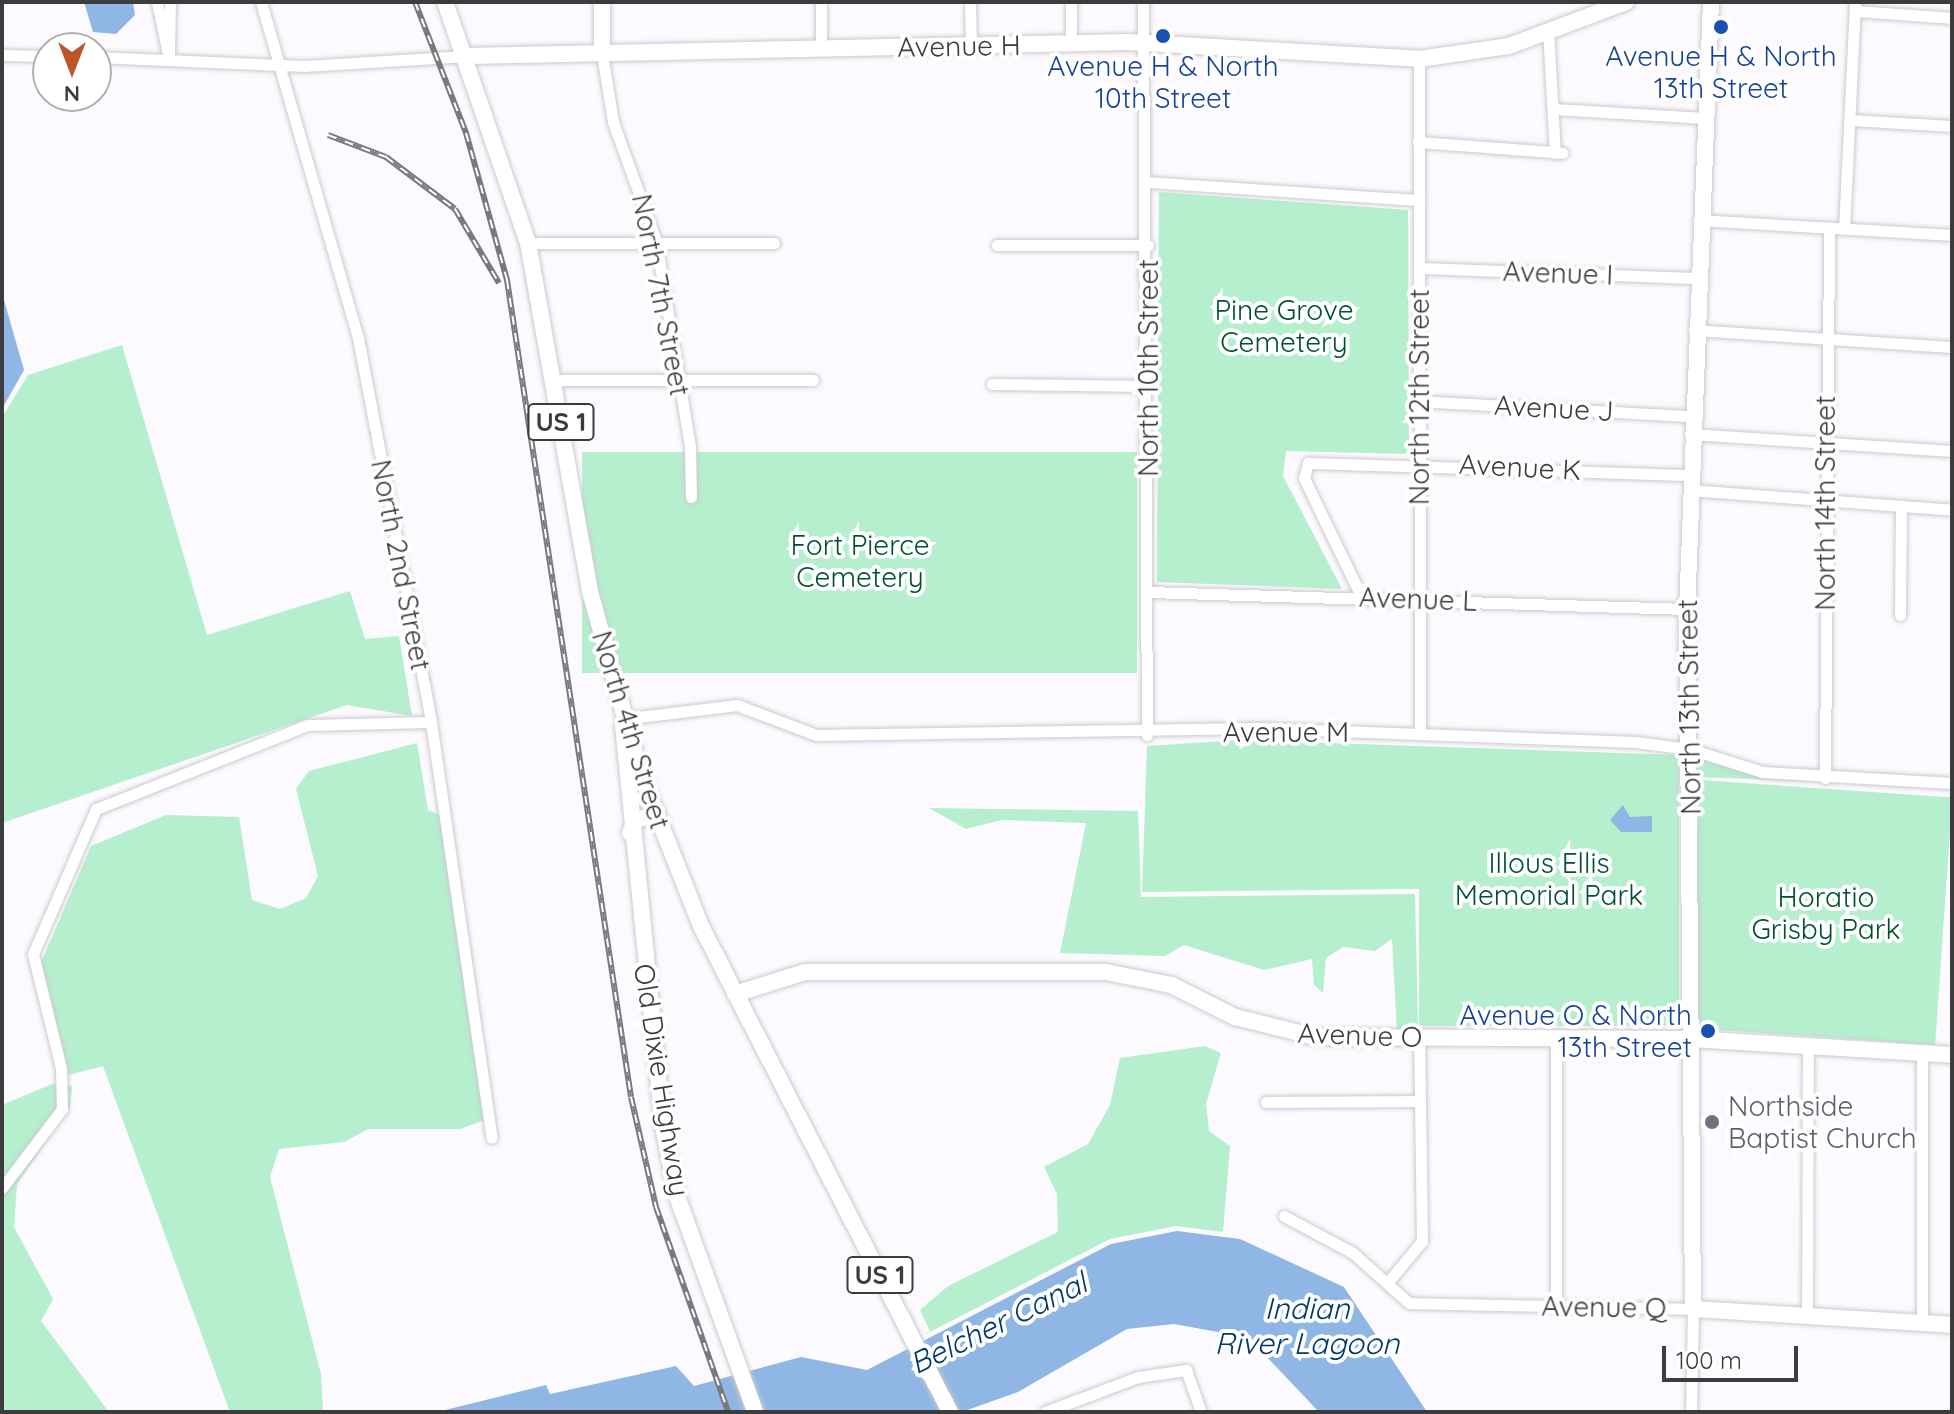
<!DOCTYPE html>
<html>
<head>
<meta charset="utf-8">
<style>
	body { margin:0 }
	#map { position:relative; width:1954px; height:1414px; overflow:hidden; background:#fcfafe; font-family:Quicksand,sans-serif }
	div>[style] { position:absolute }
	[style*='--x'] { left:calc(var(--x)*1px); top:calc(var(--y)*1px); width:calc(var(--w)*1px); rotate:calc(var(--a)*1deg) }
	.green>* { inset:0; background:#b5efce; transform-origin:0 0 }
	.water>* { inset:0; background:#90b6e5 }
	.roads { filter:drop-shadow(0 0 2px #cccace) drop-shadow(0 0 2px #cccace) }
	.street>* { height:11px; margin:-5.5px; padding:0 5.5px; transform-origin:5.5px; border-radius:5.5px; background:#fff }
	.secondary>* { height:16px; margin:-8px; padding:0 8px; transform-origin:8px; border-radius:8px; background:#fff }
	.primary>* { height:16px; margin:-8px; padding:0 8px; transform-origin:8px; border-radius:8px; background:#fff }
	.rail>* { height:6px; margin-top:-3px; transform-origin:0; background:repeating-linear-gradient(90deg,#fff 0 9px,#7a797c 0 18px); box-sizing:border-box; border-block:2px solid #7a797c }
	.dots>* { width:22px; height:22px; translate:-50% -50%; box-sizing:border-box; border:4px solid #fff; border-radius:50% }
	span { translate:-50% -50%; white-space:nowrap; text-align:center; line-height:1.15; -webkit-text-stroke:8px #fff; paint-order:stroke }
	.shield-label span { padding:2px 6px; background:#fff; border:2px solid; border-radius:6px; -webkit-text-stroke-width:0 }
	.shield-label { font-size:26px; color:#3c3b3d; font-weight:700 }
	.street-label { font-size:28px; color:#3c3b3d }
	.transit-label { font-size:28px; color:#164399 }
	.right { translate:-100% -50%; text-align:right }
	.park-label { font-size:28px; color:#005031 }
	.worship-label { font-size:28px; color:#5b616d }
	.left { translate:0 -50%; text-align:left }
	.water-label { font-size:30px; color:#003870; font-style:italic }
	.frame { position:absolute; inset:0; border:4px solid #3c3b3d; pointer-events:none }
	.north { position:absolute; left:32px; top:32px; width:80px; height:80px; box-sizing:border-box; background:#fff; border:2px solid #b1b1b1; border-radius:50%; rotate:180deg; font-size:22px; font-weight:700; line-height:32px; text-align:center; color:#3c3b3d }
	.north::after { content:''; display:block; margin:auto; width:28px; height:36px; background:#bc552a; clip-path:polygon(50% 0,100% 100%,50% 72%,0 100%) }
	.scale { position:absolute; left:1662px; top:1346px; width:136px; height:36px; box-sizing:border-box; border:4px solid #3c3b3d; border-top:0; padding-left:10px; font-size:24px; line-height:28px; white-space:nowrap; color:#3c3b3d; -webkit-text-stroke:6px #fff; paint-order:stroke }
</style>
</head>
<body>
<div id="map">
	<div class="green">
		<div style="clip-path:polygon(1159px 192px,1408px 210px,1409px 454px,1286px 451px,1283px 476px,1342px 589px,1157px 582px)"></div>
		<div style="clip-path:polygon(122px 345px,207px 635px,350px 591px,365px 639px,399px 636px,412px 716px,347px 705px,2px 823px,2px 417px,28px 375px)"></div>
		<div style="left:582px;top:452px;width:555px;height:221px"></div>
		<div style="clip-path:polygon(1238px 740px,1679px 755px,1679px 1026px,1419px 1026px,1419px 889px,1142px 892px,1147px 746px)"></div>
		<div style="clip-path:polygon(417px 743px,428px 810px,440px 815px,484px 1120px,461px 1129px,368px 1129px,344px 1142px,279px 1149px,270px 1177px,321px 1374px,323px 1412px,230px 1412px,103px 1066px,68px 1075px,40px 965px,91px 846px,166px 815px,239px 817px,252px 900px,280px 909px,306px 898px,318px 876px,296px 789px,309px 771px)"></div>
		<div style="clip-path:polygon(1695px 756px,1761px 777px,1821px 782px,1697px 777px,1697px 1033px)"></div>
		<div style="left:1701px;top:780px;width:252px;height:248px;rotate:4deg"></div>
		<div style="clip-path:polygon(929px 808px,1138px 811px,1141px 897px,1415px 894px,1418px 1031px,1688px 1033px,1397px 1033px,1392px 939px,1375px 951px,1343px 947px,1326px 958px,1323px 993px,1314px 985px,1312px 959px,1264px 970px,1184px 945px,1165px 956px,1060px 953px,1086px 823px,1002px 820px,966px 829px)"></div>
		<div style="clip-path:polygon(1205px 1046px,1221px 1053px,1206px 1104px,1209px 1131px,1230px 1146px,1223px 1232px,1176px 1226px,1110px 1239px,926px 1334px,925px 1334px,930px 1331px,920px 1310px,948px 1286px,1058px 1232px,1057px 1194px,1044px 1167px,1088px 1144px,1110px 1105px,1120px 1058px)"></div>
		<div style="clip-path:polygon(52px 1084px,72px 1086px,70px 1107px,17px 1184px,14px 1227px,53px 1299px,41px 1321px,109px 1412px,2px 1412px,2px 1105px)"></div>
	</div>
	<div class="water">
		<div style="clip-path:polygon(84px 2px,133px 2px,135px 15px,116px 34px,93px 32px)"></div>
		<div style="clip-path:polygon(2px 293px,24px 370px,2px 409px)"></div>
		<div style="clip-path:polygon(1623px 805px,1630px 817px,1652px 816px,1652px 832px,1621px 832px,1610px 820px)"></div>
		<div style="clip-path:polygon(1177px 1231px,1240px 1239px,1344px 1287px,1427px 1412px,1319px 1412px,1264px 1354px,1218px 1332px,1174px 1324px,1127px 1329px,1018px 1392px,962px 1412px,437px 1412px,546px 1385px,550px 1394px,676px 1366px,694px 1386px,801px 1357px,867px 1370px,1111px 1244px)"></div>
	</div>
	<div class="roads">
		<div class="street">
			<div style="--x:157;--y:2;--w:58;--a:78.1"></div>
			<div style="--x:261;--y:2;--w:350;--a:73.9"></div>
			<div style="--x:358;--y:338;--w:391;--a:79.2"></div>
			<div style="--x:431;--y:722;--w:420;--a:81.7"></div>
			<div style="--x:821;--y:2;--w:46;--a:90"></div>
			<div style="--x:970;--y:2;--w:43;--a:88.7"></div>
			<div style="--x:1071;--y:2;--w:41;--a:90"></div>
			<div style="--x:1143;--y:2;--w:733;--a:89.69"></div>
			<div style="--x:1855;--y:11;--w:97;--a:4.1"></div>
			<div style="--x:1548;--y:29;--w:124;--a:86.8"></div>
			<div style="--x:169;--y:53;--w:51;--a:-88.9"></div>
			<div style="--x:602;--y:54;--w:69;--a:80.8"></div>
			<div style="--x:613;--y:122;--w:127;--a:70.1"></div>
			<div style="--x:656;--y:241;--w:209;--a:80.6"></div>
			<div style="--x:690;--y:447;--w:50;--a:88.9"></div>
			<div style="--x:2;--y:55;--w:46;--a:1.2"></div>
			<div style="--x:96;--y:57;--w:208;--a:2.5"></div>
			<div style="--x:304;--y:66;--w:163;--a:-3.5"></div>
			<div style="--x:1419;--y:59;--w:675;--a:89.92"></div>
			<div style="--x:1554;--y:109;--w:151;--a:3.4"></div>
			<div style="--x:1851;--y:120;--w:101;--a:3.4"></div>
			<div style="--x:1418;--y:142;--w:145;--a:4.3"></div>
			<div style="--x:1147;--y:182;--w:273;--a:3.8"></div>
			<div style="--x:1699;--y:220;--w:253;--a:3.4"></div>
			<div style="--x:1844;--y:229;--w:227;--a:-87.2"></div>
			<div style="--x:528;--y:243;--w:246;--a:0"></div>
			<div style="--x:997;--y:245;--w:151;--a:0"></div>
			<div style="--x:1419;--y:268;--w:277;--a:2.1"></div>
			<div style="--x:1694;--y:330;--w:259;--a:3.8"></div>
			<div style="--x:555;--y:380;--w:258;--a:0"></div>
			<div style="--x:992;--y:384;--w:155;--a:0.7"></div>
			<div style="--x:1418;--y:401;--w:272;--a:3.2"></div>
			<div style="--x:1690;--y:434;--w:263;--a:3.7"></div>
			<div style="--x:1689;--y:490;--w:264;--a:4.3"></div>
			<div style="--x:1149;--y:592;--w:538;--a:1.81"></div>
			<div style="--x:1361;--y:596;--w:131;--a:-115.8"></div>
			<div style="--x:1304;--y:478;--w:16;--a:-75"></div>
			<div style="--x:1308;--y:463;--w:381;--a:1.8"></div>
			<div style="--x:1900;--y:615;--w:108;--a:-89.5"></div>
			<div style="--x:622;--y:719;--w:116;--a:-6.9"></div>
			<div style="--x:737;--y:705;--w:85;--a:20.8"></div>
			<div style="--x:816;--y:735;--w:439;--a:-0.9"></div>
			<div style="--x:1255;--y:728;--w:380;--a:2.1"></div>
			<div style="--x:1635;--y:742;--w:55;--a:7.3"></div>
			<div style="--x:1690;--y:749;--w:76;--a:17.7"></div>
			<div style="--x:1762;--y:772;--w:190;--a:3.3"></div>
			<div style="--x:1825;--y:778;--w:550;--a:-89.58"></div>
			<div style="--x:1266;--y:1102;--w:154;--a:-0.4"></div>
			<div style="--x:2;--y:1188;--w:99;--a:-52.8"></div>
			<div style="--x:62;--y:1109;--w:41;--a:-91.4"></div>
			<div style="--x:61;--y:1068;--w:117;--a:-103.8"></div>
			<div style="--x:33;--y:954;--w:158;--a:-66.5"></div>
			<div style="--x:96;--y:809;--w:227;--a:-21.7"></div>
			<div style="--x:307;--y:725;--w:124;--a:-1.4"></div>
			<div style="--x:1284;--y:1216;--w:78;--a:28.2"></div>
			<div style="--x:1353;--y:1253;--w:75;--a:41.8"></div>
			<div style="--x:1409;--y:1303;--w:284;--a:1.2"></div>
			<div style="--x:1693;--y:1309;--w:103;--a:91.1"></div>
			<div style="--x:1388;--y:1282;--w:53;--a:-50.3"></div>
			<div style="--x:1422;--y:1241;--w:203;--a:-90.8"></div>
			<div style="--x:1556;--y:1306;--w:269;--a:-90"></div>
			<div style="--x:1807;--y:1315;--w:270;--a:-89.8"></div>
			<div style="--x:1922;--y:1323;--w:270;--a:-90"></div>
			<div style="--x:1045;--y:1412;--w:99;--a:-20.6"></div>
			<div style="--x:1138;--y:1377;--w:49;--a:-8.3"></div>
			<div style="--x:1186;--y:1370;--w:45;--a:70.3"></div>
		</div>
		<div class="secondary">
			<div style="--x:602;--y:2;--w:52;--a:90"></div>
			<div style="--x:1711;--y:2;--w:607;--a:92.26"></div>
			<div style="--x:1687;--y:609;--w:700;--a:89.51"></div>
			<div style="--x:1693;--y:1309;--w:259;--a:3.5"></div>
			<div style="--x:467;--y:56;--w:661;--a:-1.21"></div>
			<div style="--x:1128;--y:42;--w:291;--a:3.3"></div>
			<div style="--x:1419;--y:59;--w:91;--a:-8.2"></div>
			<div style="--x:1509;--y:46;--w:125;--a:-20.6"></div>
			<div style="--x:623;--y:725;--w:403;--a:84.3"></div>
			<div style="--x:663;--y:1126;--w:71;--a:78.7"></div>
			<div style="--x:677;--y:1196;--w:230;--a:70.1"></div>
			<div style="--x:630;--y:833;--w:14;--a:-69"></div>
			<div style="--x:635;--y:820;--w:22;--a:-13"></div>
			<div style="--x:735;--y:994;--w:73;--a:-17.4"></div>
			<div style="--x:805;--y:972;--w:301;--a:0"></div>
			<div style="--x:1106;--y:972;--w:66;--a:11.3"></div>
			<div style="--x:1171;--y:985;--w:72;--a:26.6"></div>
			<div style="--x:1235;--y:1017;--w:82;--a:14"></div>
			<div style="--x:1315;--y:1037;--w:377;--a:0.3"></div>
			<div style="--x:1692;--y:1039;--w:260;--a:3.5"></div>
		</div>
		<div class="primary">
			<div style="--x:445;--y:2;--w:255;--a:71"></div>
			<div style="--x:528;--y:243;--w:358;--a:79.9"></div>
			<div style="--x:591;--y:595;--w:184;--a:74.5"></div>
			<div style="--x:640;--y:772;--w:166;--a:68.4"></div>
			<div style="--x:701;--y:926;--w:546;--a:62.87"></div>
		</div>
	</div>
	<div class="rail">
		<div style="--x:415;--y:2;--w:141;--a:68.7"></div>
		<div style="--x:466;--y:133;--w:153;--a:74.4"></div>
		<div style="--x:507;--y:280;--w:826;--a:81.37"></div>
		<div style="--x:631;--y:1097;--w:113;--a:77.2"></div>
		<div style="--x:656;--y:1207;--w:217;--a:70.6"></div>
		<div style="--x:328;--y:135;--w:62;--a:20.8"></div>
		<div style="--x:386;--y:157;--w:86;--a:37"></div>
		<div style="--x:455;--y:209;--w:86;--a:59.3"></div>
	</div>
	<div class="dots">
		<div style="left:1721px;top:27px;background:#1a4fb4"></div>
		<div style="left:1163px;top:36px;background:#1a4fb4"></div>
		<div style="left:1708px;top:1031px;background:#1a4fb4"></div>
		<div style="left:1712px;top:1122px;background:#6b7280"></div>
	</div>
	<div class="shield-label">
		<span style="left:561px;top:422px">US 1</span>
		<span style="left:880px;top:1275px">US 1</span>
	</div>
	<div class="street-label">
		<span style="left:959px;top:46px;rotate:-1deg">Avenue H</span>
		<span style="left:1558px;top:273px;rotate:2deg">Avenue I</span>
		<span style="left:661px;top:295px;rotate:79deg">North 7th Street</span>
		<span style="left:1148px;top:368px;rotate:-90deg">North 10th Street</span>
		<span style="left:1419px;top:397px;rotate:-90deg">North 12th Street</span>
		<span style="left:1554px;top:408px;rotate:3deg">Avenue J</span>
		<span style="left:1520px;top:467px;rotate:3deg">Avenue K</span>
		<span style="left:1825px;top:503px;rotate:-90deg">North 14th Street</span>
		<span style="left:401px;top:565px;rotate:79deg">North 2nd Street</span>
		<span style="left:1418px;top:599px;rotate:2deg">Avenue L</span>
		<span style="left:1689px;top:707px;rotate:-91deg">North 13th Street</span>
		<span style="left:631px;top:730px;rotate:73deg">North 4th Street</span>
		<span style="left:1286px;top:732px">Avenue M</span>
		<span style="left:1360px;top:1035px;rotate:2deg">Avenue O</span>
		<span style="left:662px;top:1080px;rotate:81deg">Old Dixie Highway</span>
		<span style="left:1604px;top:1307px;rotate:1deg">Avenue Q</span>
	</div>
	<div class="transit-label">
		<span style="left:1721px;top:72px">Avenue H &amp; North<br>13th Street</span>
		<span style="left:1163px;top:82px">Avenue H &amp; North<br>10th Street</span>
		<span class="right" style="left:1692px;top:1031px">Avenue O &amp; North<br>13th Street</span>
	</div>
	<div class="park-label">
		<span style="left:1284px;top:326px">Pine Grove<br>Cemetery</span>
		<span style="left:860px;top:561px">Fort Pierce<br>Cemetery</span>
		<span style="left:1549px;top:879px">Illous Ellis<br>Memorial Park</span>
		<span style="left:1826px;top:913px">Horatio<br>Grisby Park</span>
	</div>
	<div class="worship-label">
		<span class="left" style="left:1728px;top:1122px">Northside<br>Baptist Church</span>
	</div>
	<div class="water-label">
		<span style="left:1307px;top:1325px">Indian<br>River Lagoon</span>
		<span style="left:998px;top:1323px;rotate:-26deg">Belcher Canal</span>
	</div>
	<div class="frame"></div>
	<div class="north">N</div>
	<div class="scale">100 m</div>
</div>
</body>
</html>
